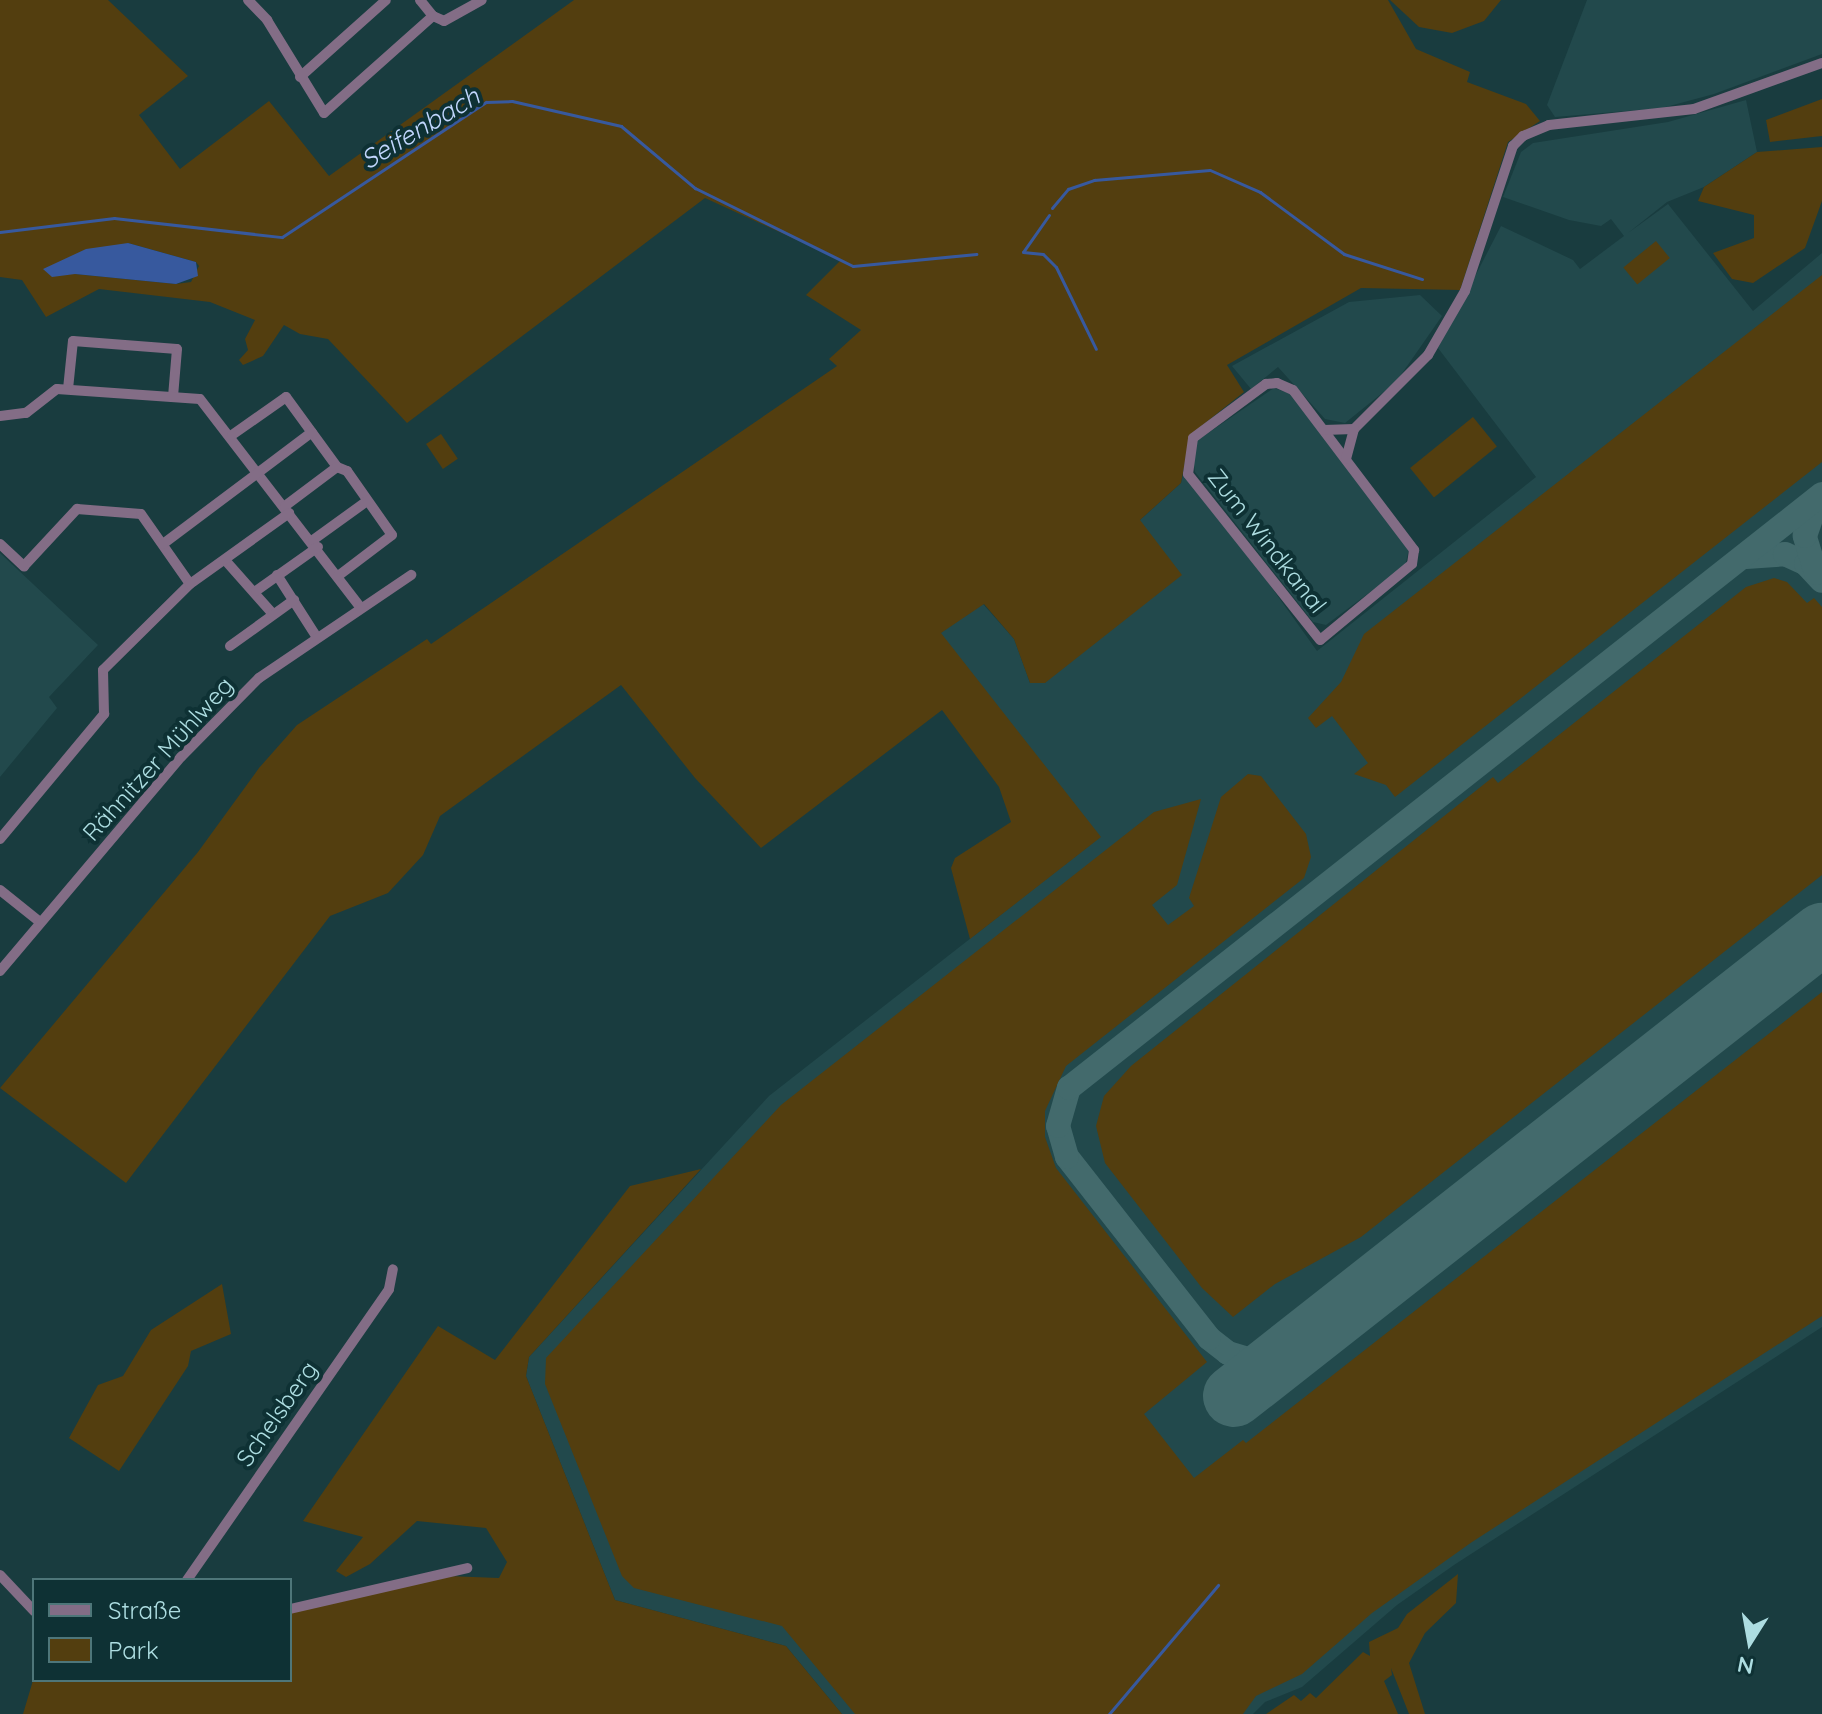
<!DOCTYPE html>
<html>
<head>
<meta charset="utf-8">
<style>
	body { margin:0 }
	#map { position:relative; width:1822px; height:1714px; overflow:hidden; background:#193c3f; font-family:Quicksand,sans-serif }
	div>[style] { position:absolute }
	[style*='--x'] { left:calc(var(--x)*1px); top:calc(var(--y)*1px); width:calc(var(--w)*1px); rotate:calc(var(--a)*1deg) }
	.built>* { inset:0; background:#22494c }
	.green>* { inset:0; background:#533e0f; transform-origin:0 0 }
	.water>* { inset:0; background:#37599e }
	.stream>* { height:3px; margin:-1.5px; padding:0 1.5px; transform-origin:1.5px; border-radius:1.5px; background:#37599e }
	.taxiway>* { height:24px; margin:-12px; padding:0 12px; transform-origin:12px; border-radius:12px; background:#436a6c }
	.runway>* { height:62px; margin:-31px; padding:0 31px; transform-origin:31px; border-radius:31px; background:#436a6c }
	.minor>* { height:10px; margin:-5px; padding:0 5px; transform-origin:5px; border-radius:5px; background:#836d86 }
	span { translate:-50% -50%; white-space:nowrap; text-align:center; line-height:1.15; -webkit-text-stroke:8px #0e3134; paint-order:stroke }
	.street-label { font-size:24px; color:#addde1 }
	.water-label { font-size:26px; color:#c1d6fd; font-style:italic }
	.legend { position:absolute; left:32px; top:1578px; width:260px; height:104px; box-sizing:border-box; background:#0e3134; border:2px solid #4e7679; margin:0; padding:10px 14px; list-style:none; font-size:24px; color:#addde1 }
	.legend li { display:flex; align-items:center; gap:16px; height:40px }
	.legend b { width:40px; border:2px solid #4e7679 }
	.north { position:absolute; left:1710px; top:1602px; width:80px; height:80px; -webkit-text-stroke:6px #0e3134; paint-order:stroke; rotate:191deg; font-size:22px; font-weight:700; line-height:32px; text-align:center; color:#addde1 }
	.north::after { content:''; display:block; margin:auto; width:28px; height:36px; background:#addde1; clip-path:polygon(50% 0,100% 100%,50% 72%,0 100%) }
</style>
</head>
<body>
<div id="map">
	<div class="built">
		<div style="clip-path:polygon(1587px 0,1822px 0,1822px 54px,1714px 94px,1662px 108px,1555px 117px,1547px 105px)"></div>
		<div style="clip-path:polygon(1746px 100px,1757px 152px,1704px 187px,1667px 202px,1628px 233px,1668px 204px,1753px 311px,1822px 253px,1822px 1327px,1454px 1565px,1397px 1605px,1302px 1687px,1265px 1702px,1253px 1714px,842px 1714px,786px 1646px,615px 1600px,526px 1376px,529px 1357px,769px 1096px,1100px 837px,940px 633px,983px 604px,1014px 639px,1030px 683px,1045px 683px,1140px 520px,1181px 483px,1183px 475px,1237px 539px,1317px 651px,1536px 477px,1438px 348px,1501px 226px,1573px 260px,1580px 269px,1624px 236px,1611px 219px,1601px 226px,1569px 220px,1503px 197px,1521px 152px,1533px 143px,1668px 122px)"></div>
		<div style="clip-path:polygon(1420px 295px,1442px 316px,1396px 382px,1345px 423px,1325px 419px,1278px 367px,1251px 389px,1232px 366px,1349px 302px)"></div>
		<div style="clip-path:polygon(1274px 388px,1291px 394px,1409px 549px,1405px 566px,1326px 625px,1313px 622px,1195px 472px,1192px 451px,1198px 440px)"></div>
		<div style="clip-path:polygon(0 553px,98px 645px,49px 697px,57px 708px,0 777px)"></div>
	</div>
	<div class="green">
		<div style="clip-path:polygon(evenodd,0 0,108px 0,188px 76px,139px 115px,180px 169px,269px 101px,329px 176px,574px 0,1388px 0,1416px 49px,1470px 72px,1467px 82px,1526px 104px,1540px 121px,1508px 142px,1460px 290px,1361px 288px,1227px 365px,1244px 392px,1190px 435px,1181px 483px,1140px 520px,1182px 575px,1045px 683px,1030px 683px,1014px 639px,984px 604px,941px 633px,1101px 837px,970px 939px,951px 868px,955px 858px,1011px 822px,999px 787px,942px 710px,761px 848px,695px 778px,621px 685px,440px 816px,423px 855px,388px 893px,330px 916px,126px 1183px,0 1088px,198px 852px,259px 768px,297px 725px,427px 639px,431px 644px,837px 366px,829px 359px,861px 330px,806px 295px,841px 260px,705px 198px,407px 423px,328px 339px,300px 334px,284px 325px,263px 356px,243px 365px,239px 360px,248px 350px,245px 339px,255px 320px,210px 302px,99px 289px,46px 317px,22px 280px,0 277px,0 0,128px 243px,196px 262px,199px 266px,191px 282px,176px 284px,75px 274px,128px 243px)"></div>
		<div style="clip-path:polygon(1390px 0,1501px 0,1484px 21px,1452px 33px,1419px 27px)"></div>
		<div style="clip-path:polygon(1822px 99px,1822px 136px,1770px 142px,1766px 120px)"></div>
		<div style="clip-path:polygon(1822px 147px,1822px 201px,1805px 248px,1753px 283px,1732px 279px,1713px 253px,1754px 238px,1754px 215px,1698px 201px,1704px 187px,1757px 152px)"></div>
		<div style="left:1656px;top:241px;width:22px;height:42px;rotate:51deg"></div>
		<div style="clip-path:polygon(1822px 275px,1822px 462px,1395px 797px,1386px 785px,1354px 774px,1368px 763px,1332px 716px,1316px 728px,1308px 718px,1341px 682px,1364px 634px)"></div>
		<div style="left:1473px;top:417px;width:38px;height:81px;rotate:51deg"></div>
		<div style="left:441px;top:434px;width:30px;height:18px;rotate:56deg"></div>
		<div style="clip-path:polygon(1774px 578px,1787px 582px,1807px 603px,1814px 598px,1822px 607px,1822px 875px,1361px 1237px,1275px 1284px,1233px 1317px,1202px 1288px,1105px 1163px,1096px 1126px,1104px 1096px,1131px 1066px,1493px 777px,1498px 783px,1746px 587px)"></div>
		<div style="clip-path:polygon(1248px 774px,1261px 776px,1306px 834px,1311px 857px,1304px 878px,1066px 1066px,1045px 1111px,1045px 1137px,1056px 1168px,1207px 1362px,1144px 1414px,1194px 1478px,1243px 1440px,1246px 1443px,1822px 992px,1822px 1316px,1472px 1542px,1372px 1613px,1302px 1674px,1256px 1696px,1243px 1714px,855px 1714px,782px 1626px,634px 1588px,622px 1576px,545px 1384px,546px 1358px,781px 1105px,1154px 812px,1201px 799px,1177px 885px,1152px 905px,1168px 925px,1194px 906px,1189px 898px,1221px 797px)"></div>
		<div style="clip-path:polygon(701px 1169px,529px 1357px,526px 1376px,615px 1600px,786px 1646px,842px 1714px,23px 1714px,34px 1677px,290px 1680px,290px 1612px,447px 1576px,499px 1578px,507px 1562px,486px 1528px,417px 1521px,370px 1564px,346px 1577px,336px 1571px,363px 1537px,303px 1521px,438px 1326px,495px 1360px,630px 1186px)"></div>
		<div style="clip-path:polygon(222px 1284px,231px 1334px,191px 1351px,188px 1366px,119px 1471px,69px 1438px,98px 1385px,123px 1376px,151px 1330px)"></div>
		<div style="clip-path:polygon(1458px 1574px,1456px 1603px,1425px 1633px,1409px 1663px,1425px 1714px,1409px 1714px,1391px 1668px,1392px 1675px,1384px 1681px,1398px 1714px,1266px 1714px,1294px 1695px,1301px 1701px,1310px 1693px,1316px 1698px,1363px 1652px,1370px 1656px,1369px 1642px,1398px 1628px,1407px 1614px)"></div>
	</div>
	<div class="water">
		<div style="clip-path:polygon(128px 243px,196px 262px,198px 276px,176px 284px,75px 274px,52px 277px,43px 269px,86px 249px)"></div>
	</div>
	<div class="stream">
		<div style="--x:1052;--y:208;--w:25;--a:-50"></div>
		<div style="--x:1068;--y:189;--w:28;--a:-19"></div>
		<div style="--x:1094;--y:180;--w:116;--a:-4.9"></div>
		<div style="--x:1210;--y:170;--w:55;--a:23.7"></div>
		<div style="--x:1260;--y:192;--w:104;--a:36.4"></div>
		<div style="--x:1344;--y:254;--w:82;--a:17.8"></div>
		<div style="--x:1049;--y:215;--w:45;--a:125.1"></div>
		<div style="--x:1023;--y:252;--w:20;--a:6"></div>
		<div style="--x:1043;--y:254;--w:18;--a:45"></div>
		<div style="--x:1056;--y:267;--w:91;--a:64"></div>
		<div style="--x:0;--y:232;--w:115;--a:-7"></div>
		<div style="--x:114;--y:218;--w:169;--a:6.5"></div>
		<div style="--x:282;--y:237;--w:245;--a:-33.5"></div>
		<div style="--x:486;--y:102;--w:26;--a:-2"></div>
		<div style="--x:512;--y:101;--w:112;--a:12.9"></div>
		<div style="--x:621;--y:126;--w:97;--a:40"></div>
		<div style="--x:695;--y:188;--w:176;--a:26.3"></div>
		<div style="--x:853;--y:266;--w:124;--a:-5.6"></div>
		<div style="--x:1109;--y:1714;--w:169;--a:-49.8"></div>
	</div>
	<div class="taxiway">
		<div style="--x:1746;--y:557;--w:39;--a:-4"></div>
		<div style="--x:1785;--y:554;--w:23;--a:25"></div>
		<div style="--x:1806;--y:564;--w:23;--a:47"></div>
		<div style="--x:1816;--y:573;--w:39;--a:-107"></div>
		<div style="--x:1805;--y:536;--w:39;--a:-71"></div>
		<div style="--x:1294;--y:1349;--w:23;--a:157"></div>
		<div style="--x:1273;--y:1358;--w:25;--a:178"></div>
		<div style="--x:1248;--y:1359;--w:21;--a:-163"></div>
		<div style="--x:1228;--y:1353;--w:24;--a:-142"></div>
		<div style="--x:1209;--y:1338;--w:230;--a:-128.1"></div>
		<div style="--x:1067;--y:1157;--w:32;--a:-106"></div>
		<div style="--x:1058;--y:1126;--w:40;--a:-74"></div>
		<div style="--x:1069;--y:1088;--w:959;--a:-38.27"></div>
	</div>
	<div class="runway">
		<div style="--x:1234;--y:1396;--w:748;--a:-38.16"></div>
	</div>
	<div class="minor">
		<div style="--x:248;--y:0;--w:28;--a:46"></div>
		<div style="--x:267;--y:20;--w:109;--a:58.5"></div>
		<div style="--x:324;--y:113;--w:146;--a:-41.7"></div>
		<div style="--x:420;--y:0;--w:21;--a:51"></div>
		<div style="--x:433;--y:16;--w:12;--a:24"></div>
		<div style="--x:444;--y:21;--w:43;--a:-28.9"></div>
		<div style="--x:300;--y:77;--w:115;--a:-41.8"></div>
		<div style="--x:1277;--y:383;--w:17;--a:24"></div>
		<div style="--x:1293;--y:390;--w:201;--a:52.9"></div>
		<div style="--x:1414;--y:550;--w:14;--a:98"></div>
		<div style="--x:1412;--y:564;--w:119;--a:140.4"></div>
		<div style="--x:1320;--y:640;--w:212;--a:-128.5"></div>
		<div style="--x:1188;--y:474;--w:36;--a:-82"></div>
		<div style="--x:1193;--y:438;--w:91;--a:-36.5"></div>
		<div style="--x:1266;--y:384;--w:11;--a:-5"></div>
		<div style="--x:68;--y:389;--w:48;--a:-84.1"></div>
		<div style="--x:73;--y:341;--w:104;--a:4.4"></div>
		<div style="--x:177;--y:349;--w:48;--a:94.8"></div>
		<div style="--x:0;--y:416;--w:26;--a:-7"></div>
		<div style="--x:26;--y:413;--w:39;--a:-38"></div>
		<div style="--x:57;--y:389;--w:143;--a:4"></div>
		<div style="--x:200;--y:399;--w:262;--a:52.4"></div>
		<div style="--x:1324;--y:430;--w:30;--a:-2"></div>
		<div style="--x:1354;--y:429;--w:105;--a:-45"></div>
		<div style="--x:1428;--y:355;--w:74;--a:-60"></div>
		<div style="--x:1465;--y:291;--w:153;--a:-71.7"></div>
		<div style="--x:1513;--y:146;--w:14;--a:-45"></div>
		<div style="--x:1523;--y:136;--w:28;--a:-23"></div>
		<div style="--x:1549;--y:125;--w:146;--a:-6.3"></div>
		<div style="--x:1694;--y:109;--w:136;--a:-19.8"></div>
		<div style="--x:232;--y:435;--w:66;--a:-35.1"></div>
		<div style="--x:286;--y:397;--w:87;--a:53.9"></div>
		<div style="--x:337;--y:467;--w:11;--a:22"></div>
		<div style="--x:347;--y:471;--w:78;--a:54.9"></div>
		<div style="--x:392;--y:535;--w:68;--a:142.8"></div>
		<div style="--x:1346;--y:459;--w:31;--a:-75"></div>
		<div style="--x:285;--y:506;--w:65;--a:-36.9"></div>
		<div style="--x:313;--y:540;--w:67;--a:-35.8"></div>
		<div style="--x:0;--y:544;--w:33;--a:43"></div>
		<div style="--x:24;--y:566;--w:78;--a:-47.1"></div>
		<div style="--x:77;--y:509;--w:64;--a:4.5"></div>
		<div style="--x:141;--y:514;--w:85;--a:55"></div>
		<div style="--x:163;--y:544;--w:186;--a:-36.9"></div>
		<div style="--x:225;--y:560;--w:72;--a:48.4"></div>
		<div style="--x:277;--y:575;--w:72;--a:57.4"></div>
		<div style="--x:256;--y:591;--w:76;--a:-35.4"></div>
		<div style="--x:230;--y:646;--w:79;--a:-35.7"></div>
		<div style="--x:0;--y:839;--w:163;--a:-50.2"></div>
		<div style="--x:104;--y:714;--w:44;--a:-91.3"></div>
		<div style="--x:103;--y:670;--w:122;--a:-44.7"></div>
		<div style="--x:190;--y:584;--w:122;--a:-35.6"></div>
		<div style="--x:0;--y:890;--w:51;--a:38.7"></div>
		<div style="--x:0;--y:971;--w:280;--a:-49.8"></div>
		<div style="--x:181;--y:757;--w:111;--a:-45.4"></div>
		<div style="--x:259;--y:678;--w:184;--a:-34.1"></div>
		<div style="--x:0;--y:1575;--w:50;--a:46.6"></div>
		<div style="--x:187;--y:1580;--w:354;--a:-55.2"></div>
		<div style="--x:389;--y:1289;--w:20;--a:-79"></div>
		<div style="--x:290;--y:1609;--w:182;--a:-13"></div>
	</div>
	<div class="street-label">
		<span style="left:1267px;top:541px;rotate:52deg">Zum Windkanal</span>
		<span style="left:158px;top:759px;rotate:-48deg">Rähnitzer Mühlweg</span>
		<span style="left:277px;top:1414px;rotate:-55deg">Schelsberg</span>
	</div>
	<div class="water-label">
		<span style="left:420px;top:128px;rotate:-31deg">Seifenbach</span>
	</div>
	<ul class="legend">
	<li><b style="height:10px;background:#836d86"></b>Straße</li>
	<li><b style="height:22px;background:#533e0f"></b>Park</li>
	</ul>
	<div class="north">N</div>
</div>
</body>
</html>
